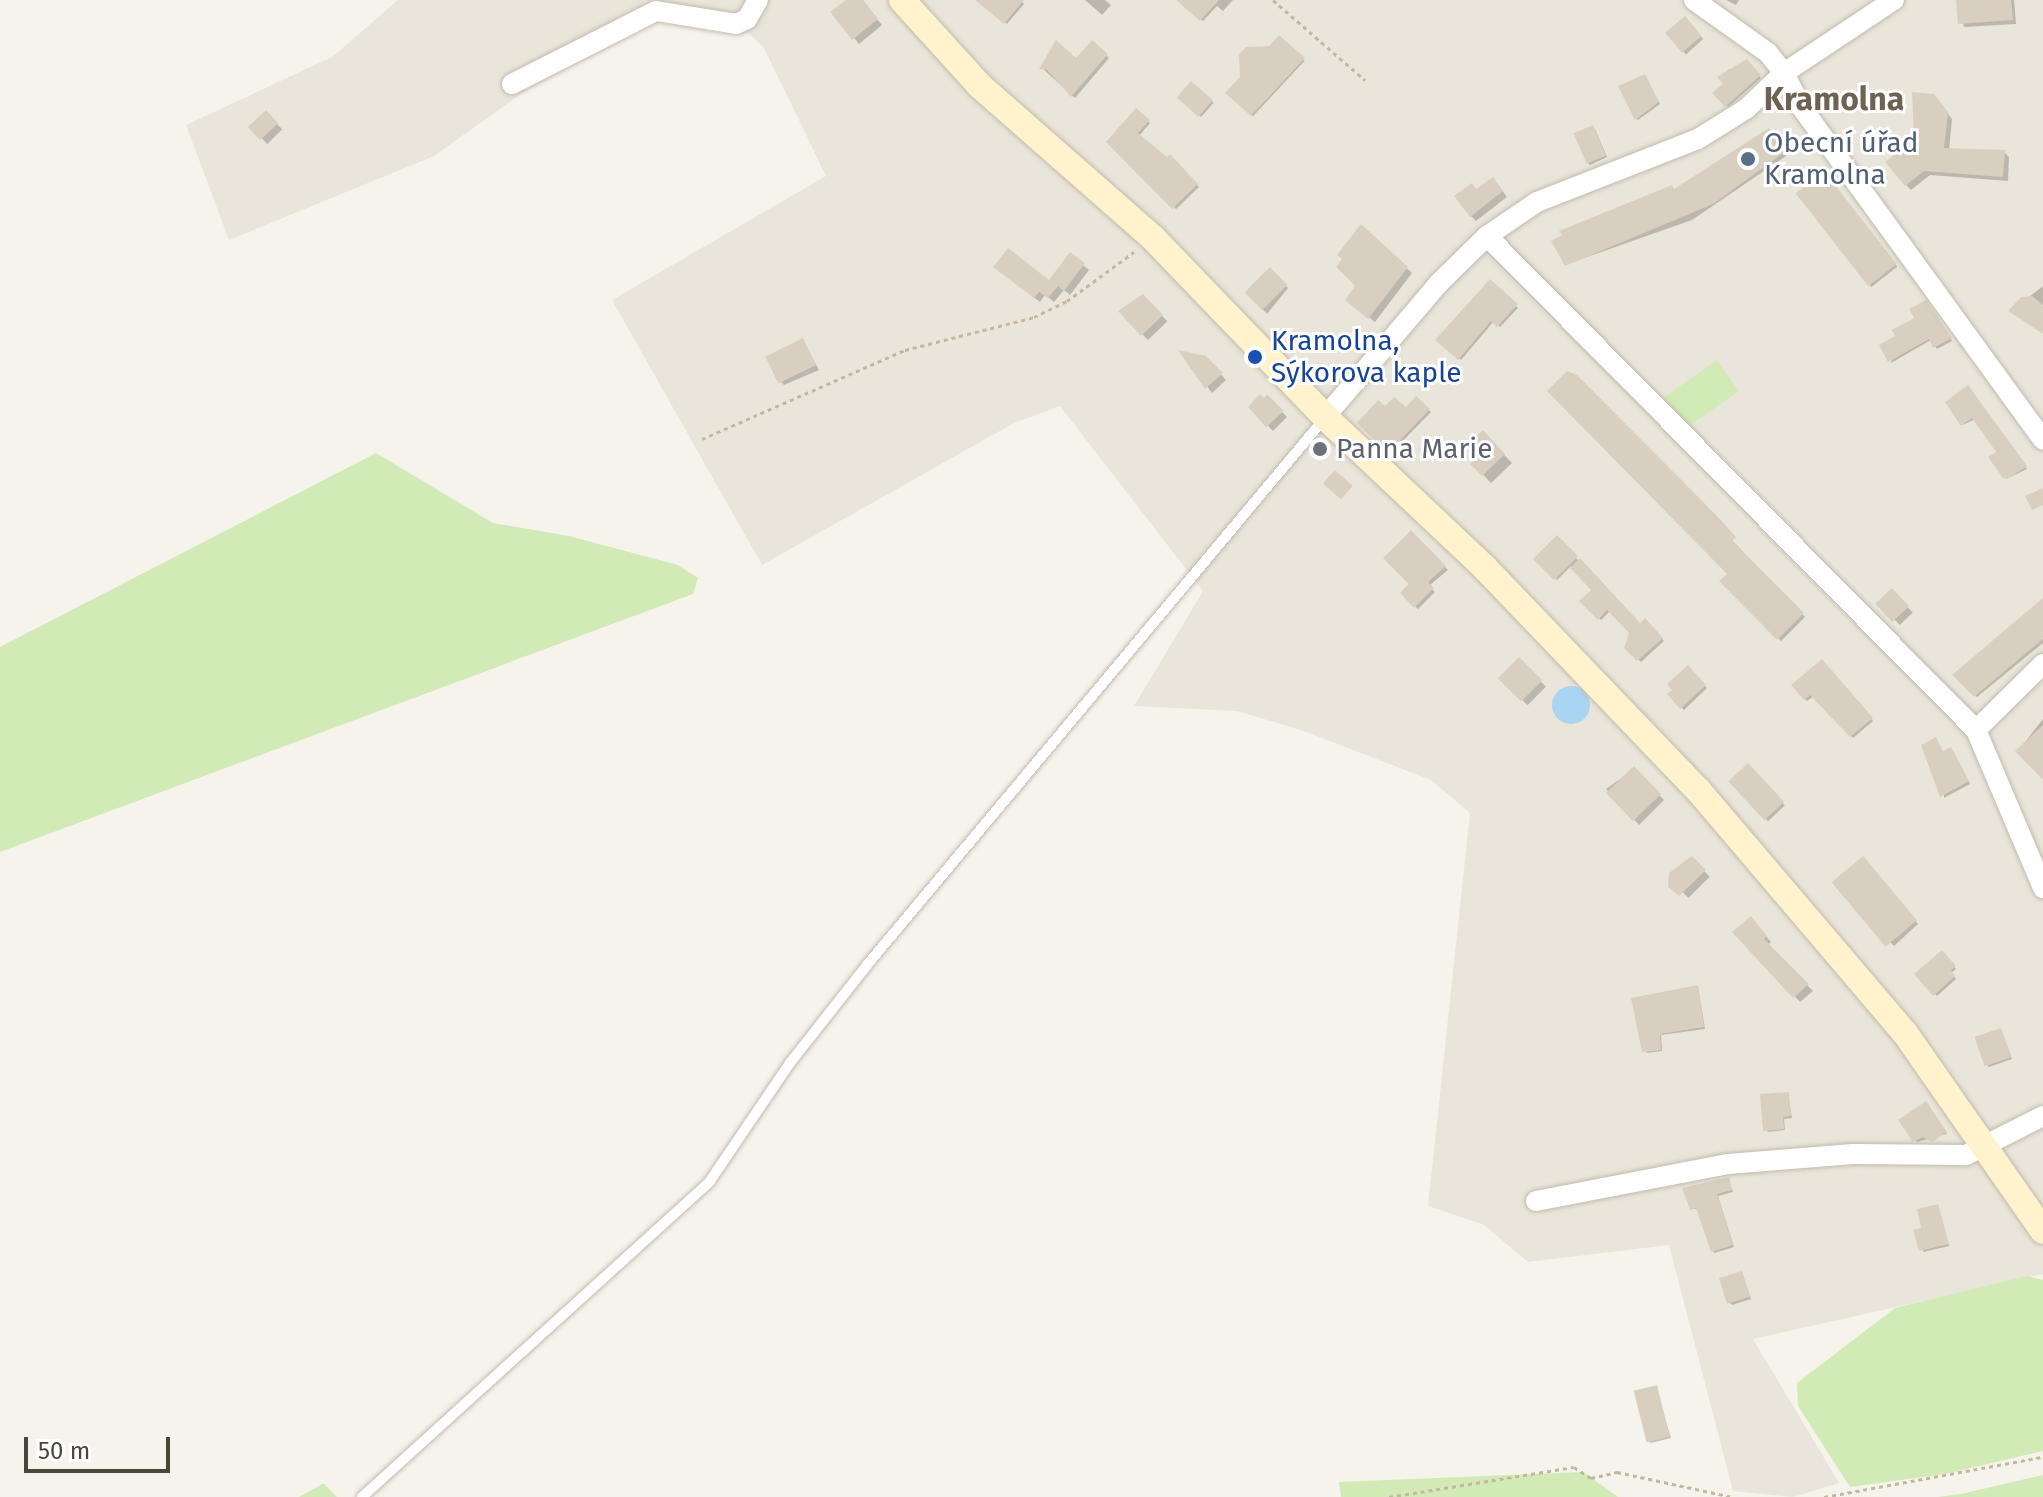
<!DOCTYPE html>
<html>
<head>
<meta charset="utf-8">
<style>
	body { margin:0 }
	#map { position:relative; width:2043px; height:1497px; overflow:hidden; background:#f6f3ec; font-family:"Fira Sans",sans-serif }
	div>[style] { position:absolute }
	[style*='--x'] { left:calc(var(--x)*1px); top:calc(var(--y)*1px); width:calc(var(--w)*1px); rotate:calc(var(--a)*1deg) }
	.residential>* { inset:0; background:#eae5da }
	.green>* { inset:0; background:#d2eab5; transform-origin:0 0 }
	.water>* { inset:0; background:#a9d4f2 }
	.round { border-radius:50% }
	.shadow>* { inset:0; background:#0003; transform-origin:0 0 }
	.building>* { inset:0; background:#d8cfc1; transform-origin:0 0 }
	.path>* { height:3px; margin-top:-1.5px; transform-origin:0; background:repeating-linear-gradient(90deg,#c4b79f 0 4px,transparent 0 8px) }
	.roads { filter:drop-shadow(0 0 2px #c2bbae) drop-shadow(0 0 2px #c2bbae) }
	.lane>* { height:10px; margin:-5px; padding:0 5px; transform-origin:5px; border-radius:5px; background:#fff }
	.street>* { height:20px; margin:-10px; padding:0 10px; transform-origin:10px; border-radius:10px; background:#fff }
	.secondary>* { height:26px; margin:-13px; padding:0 13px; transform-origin:13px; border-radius:13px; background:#fff3cd }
	.dots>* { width:22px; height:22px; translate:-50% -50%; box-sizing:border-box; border:4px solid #fff; border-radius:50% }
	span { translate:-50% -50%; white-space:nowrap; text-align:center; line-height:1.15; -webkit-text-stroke:6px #fff; paint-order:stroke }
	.service-label { font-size:28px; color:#4e5e75 }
	.left { translate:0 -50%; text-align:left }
	.transit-label { font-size:28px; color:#164399 }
	.worship-label { font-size:28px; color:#5b616d }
	.quarter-label { font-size:32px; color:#6e6250; font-weight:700 }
	.scale { position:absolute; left:24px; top:1437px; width:146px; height:36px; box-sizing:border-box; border:4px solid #4b4439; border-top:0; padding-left:10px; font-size:24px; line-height:28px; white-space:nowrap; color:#4b4439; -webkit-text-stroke:6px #fff; paint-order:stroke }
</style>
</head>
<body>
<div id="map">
	<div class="residential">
		<div style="clip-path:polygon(398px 0,2043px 0,2043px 1274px,1753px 1339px,1839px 1483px,1793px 1497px,1733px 1491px,1669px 1245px,1528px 1262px,1484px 1225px,1428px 1206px,1470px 813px,1431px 780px,1301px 730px,1237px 711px,1134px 706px,1203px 591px,1060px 406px,1014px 423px,762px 565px,612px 300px,826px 176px,764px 48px,750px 34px,655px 18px,521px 94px,434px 156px,229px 240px,186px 125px,332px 57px)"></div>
	</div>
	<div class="green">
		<div style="left:1717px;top:360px;width:38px;height:64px;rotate:55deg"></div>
		<div style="clip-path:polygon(376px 453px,493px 523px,569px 536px,678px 565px,698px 578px,693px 594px,0 852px,0 647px)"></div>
		<div style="clip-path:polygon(2027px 1276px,2043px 1280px,2043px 1451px,1945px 1474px,1850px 1487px,1798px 1406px,1797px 1383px,1895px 1308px)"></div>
		<div style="clip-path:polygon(1583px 1472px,1618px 1497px,1341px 1497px,1339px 1482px)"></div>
		<div style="clip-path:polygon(2043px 1475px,2043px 1497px,1938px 1497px,1961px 1494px)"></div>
		<div style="clip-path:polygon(324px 1484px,337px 1497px,299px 1497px,322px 1484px)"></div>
	</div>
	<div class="water">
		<div class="round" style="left:1552px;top:686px;width:38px;height:38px"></div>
	</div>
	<div class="shadow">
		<div style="clip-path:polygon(849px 0,861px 0,882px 25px,859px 44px,833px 12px)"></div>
		<div style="clip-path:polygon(984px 0,1020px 0,1024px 4px,1007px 24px)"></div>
		<div style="clip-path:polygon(1085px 0,1105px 0,1111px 5px,1102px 15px)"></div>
		<div style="clip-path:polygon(1192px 0,1233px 0,1223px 11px,1217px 6px,1203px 21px,1186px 7px)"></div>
		<div style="clip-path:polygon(1726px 0,1739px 0,1736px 5px)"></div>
		<div style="clip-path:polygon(1958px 0,2014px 0,2016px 24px,1964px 27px)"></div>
		<div style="left:1685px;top:19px;width:27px;height:23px;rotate:48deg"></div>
		<div style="left:1279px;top:37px;width:35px;height:76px;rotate:43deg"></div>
		<div style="clip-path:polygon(1092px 43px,1109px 58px,1075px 98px,1042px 68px,1076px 61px)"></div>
		<div style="clip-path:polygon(1747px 62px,1761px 78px,1728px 107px,1715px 93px,1726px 84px,1720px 77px,1729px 69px,1734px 74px)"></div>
		<div style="clip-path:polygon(1646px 78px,1660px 104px,1638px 120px,1636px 118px)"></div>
		<div style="left:1191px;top:83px;width:30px;height:19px;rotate:41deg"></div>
		<div style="clip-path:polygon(1939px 102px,1952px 119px,1949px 150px,2004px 152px,2009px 157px,2008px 181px,1930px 175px,1911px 190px,1906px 185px,1916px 140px)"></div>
		<div style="clip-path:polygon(1136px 110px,1150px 123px,1139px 136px,1167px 160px,1170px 157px,1199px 187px,1176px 209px,1109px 142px)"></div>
		<div style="left:266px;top:113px;width:23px;height:21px;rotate:45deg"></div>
		<div style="clip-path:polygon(1595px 129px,1607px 157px,1590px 165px,1588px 163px)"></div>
		<div style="clip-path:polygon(1771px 133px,1786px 156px,1692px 220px,1567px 264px,1554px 242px,1574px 225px,1675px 191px)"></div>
		<div style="left:1824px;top:173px;width:119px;height:33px;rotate:52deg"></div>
		<div style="clip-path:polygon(1498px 185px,1507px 197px,1476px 221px,1471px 216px,1477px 191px)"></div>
		<div style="clip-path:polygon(1361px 227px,1412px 273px,1375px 322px,1353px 305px)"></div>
		<div style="clip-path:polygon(1070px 255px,1089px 270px,1070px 295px,1064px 290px,1054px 302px,1045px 295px,1040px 302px,1001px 272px,1050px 283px)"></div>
		<div style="clip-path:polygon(1270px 270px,1288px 288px,1267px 314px,1247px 292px)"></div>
		<div style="clip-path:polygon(1490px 282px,1518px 308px,1500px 327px,1494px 321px,1461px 360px,1438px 340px)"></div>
		<div style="clip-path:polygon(2043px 286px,2043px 333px,2011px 311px)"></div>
		<div style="left:1143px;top:296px;width:35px;height:27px;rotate:46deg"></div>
		<div style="clip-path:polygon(1927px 305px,1952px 341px,1937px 349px,1931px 340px,1891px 363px,1898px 337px)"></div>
		<div style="clip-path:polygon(803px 341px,819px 370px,784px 385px,779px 380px)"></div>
		<div style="clip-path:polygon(1182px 353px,1205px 357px,1226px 380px,1212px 393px)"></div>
		<div style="clip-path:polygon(1576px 376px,1805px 617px,1781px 641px,1722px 581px,1730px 574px)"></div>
		<div style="clip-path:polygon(1970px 389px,2027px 469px,2006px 479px,1998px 452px,1975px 419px,1963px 425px)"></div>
		<div style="clip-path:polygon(1268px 397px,1287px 417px,1273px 431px,1250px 407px)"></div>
		<div style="clip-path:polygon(1416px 399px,1431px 412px,1391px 453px,1359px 423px,1385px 409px,1406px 410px)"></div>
		<div style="clip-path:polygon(1483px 433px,1512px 463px,1491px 483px,1473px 464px,1483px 455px)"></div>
		<div style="clip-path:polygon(1411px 533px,1448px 570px,1429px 586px,1435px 592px,1418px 609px,1402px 593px,1411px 584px)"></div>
		<div style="clip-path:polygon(1557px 538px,1640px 626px,1645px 621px,1664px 641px,1641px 662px,1627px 647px,1631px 632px,1610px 611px,1601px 620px,1582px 601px,1594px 590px,1571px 566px,1557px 580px,1535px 559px)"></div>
		<div style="left:1892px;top:591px;width:30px;height:18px;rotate:46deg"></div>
		<div style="clip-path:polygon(2043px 613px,2043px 643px,1977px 697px,1955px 675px)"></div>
		<div style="left:1519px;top:660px;width:38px;height:26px;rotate:45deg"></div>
		<div style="clip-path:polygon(1822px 662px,1873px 721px,1853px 738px,1814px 696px,1807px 701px,1794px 686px)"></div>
		<div style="clip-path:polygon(1688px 668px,1707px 688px,1684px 710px,1670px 695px)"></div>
		<div style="clip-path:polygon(2043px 719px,2043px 777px,2018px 751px)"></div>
		<div style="clip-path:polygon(1953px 751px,1970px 784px,1944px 798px,1944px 753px)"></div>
		<div style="left:1748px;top:766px;width:54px;height:23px;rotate:47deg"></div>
		<div style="clip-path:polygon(1634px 769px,1664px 800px,1639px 825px,1606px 789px)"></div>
		<div style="clip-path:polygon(1863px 858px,1918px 924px,1894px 946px,1835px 884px)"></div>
		<div style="left:1692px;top:859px;width:25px;height:30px;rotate:45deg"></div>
		<div style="clip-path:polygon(1756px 924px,1771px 942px,1767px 945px,1813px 991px,1800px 1002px,1734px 932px)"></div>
		<div style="clip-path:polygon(1942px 953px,1956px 969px,1951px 973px,1956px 979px,1937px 996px,1917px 975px)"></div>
		<div style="clip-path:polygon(1698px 987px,1705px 1029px,1661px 1035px,1662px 1051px,1646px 1053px)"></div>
		<div style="clip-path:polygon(2002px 1032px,2012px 1059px,1989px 1067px,1987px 1065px)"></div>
		<div style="clip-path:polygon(1788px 1094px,1792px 1118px,1784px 1119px,1785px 1130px,1767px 1132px)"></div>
		<div style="clip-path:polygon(1928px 1105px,1947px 1134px,1917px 1142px,1915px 1140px)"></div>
		<div style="clip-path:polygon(1728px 1179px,1733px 1192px,1718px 1196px,1734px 1247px,1714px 1253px,1698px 1209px,1692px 1209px)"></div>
		<div style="clip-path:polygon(1937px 1206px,1949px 1246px,1923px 1252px,1924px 1229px)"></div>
		<div style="clip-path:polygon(1743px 1276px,1751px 1299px,1732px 1305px,1730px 1303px)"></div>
		<div style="clip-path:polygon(1656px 1388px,1671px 1438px,1651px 1443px,1648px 1441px)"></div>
	</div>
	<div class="building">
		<div style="clip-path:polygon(846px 0,863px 0,878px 19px,852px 40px,830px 12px)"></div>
		<div style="clip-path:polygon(975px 0,1024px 0,1004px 24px)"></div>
		<div style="clip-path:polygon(1176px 0,1219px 0,1200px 21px)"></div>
		<div style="clip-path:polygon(1956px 0,2011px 0,2013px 20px,1958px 24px)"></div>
		<div style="left:1685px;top:16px;width:26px;height:26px;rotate:50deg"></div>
		<div style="clip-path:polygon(1279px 35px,1305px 58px,1251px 116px,1225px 93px,1240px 77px,1239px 55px,1246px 47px,1269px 46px)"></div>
		<div style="clip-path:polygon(1056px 40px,1076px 58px,1092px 40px,1108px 54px,1071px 97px,1047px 70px,1039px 69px)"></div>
		<div style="clip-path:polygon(1747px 59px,1761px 75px,1725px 107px,1712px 93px,1723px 84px,1717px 77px)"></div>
		<div style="clip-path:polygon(1645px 74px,1659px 102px,1635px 120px,1618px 86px)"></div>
		<div style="left:1191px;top:81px;width:29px;height:22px;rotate:41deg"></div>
		<div style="clip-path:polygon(1912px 92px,1934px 94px,1948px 112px,1944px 148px,2005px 150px,2003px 177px,1924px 171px,1905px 186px,1885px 162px,1914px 139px)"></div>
		<div style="clip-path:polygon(1136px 108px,1150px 120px,1138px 133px,1167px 157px,1170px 154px,1198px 184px,1172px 209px,1106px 142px)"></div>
		<div style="left:266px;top:110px;width:18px;height:25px;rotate:47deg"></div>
		<div style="left:1593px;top:125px;width:33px;height:21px;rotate:67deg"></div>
		<div style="clip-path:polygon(1769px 128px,1785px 152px,1713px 204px,1565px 266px,1551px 241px,1562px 235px,1559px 231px,1672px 185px,1674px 189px)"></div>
		<div style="left:1824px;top:171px;width:118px;height:36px;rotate:52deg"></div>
		<div style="clip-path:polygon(1493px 177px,1503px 191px,1470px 217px,1454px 196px,1472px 183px,1476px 189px)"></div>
		<div style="clip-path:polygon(1361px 224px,1408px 267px,1368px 319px,1345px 300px,1355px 286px,1336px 267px,1342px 259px,1337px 255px)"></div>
		<div style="clip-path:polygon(1008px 248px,1049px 280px,1070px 252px,1085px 263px,1064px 291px,1058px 286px,1048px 298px,1039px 292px,1034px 298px,993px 267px)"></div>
		<div style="left:1270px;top:267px;width:25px;height:36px;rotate:45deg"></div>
		<div style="clip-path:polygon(1490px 279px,1518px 304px,1497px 327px,1491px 321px,1458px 360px,1435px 340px)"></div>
		<div style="clip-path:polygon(1143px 294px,1163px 315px,1141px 336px,1118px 311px)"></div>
		<div style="clip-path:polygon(2032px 296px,2043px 305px,2043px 334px,2008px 311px,2021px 297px)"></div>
		<div style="clip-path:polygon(1926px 300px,1952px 338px,1933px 348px,1929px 339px,1888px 362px,1879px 345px,1895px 336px,1892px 330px,1914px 318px,1909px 309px)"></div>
		<div style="left:803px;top:338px;width:30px;height:42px;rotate:64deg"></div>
		<div style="clip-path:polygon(1178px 350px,1206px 356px,1223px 373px,1205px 389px)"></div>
		<div style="clip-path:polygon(1567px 371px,1577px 375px,1718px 517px,1736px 537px,1732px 541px,1804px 613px,1777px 640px,1719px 581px,1727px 574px,1547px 391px)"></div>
		<div style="clip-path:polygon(1968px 385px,2027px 466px,2009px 478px,2003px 478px,1988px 457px,1996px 452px,1972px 418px,1961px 426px,1945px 402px)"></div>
		<div style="clip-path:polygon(1260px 394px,1264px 398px,1267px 394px,1284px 411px,1266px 427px,1248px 407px)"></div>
		<div style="clip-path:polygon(1416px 396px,1430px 409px,1388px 453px,1357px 423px,1378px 400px,1385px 406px,1394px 397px,1406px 407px)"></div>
		<div style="clip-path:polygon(1483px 430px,1505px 454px,1482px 476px,1470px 464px,1480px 455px,1469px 443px)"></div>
		<div style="left:1335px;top:470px;width:24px;height:18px;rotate:42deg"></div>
		<div style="clip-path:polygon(2043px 488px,2043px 505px,2032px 510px,2025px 496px)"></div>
		<div style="clip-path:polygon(1411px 530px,1446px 566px,1428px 582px,1434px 588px,1414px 608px,1400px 593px,1409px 584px,1383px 558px)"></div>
		<div style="left:1557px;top:535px;width:30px;height:34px;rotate:45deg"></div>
		<div style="clip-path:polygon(1580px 558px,1640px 623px,1645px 618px,1663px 638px,1637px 661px,1624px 648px,1629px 633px,1607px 610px,1598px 620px,1579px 601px,1591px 590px,1570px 568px)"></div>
		<div style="left:1892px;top:588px;width:25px;height:23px;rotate:47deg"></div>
		<div style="clip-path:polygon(2043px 598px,2043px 639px,1974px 697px,1952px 675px)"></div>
		<div style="left:1519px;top:657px;width:33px;height:30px;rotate:45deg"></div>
		<div style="clip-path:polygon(1822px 659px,1873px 718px,1850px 737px,1810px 695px,1804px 700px,1791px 685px)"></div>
		<div style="clip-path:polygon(1688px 665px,1706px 685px,1680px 709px,1667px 694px,1672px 690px,1667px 684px)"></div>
		<div style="clip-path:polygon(2043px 725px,2043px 780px,2015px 751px)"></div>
		<div style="clip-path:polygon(1936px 737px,1943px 751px,1951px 747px,1969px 781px,1940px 797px,1921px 745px)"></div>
		<div style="left:1748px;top:763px;width:53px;height:27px;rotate:47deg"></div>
		<div style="left:1634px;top:766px;width:39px;height:39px;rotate:46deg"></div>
		<div style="clip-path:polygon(1692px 856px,1706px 870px,1679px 896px,1668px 887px,1669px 873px)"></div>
		<div style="left:1863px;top:856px;width:84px;height:41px;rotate:50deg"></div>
		<div style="clip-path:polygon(1751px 916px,1767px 936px,1764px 939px,1809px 984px,1793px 998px,1732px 932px)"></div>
		<div style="clip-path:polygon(1942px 950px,1956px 966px,1951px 970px,1955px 976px,1933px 996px,1914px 974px)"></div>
		<div style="clip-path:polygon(1698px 985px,1704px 1027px,1660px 1034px,1661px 1050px,1642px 1052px,1631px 998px)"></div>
		<div style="left:2001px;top:1028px;width:31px;height:28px;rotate:71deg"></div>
		<div style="clip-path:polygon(1789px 1092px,1791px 1116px,1783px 1117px,1784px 1129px,1763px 1131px,1760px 1094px)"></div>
		<div style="clip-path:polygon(1926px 1101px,1947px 1132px,1932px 1142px,1923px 1137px,1913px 1142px,1898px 1120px)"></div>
		<div style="clip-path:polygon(1729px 1177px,1732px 1190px,1717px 1194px,1733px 1245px,1711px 1252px,1696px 1208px,1690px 1210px,1682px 1188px)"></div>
		<div style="clip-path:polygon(1938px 1204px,1949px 1244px,1919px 1251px,1913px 1230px,1921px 1228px,1917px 1209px)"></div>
		<div style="left:1742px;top:1271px;width:27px;height:24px;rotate:73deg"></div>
		<div style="left:1657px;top:1385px;width:53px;height:24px;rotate:76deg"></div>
	</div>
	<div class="path">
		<div style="--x:1273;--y:0;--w:122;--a:41"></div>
		<div style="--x:702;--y:439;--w:222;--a:-23.7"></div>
		<div style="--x:905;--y:350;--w:133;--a:-14.3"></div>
		<div style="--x:1034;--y:317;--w:37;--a:-26"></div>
		<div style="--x:1067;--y:301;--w:83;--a:-36.2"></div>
		<div style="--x:1389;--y:1497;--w:187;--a:-9.2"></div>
		<div style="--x:1574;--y:1467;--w:20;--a:33"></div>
		<div style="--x:1591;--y:1478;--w:27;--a:-13"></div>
		<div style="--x:1617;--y:1472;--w:119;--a:12.2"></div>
		<div style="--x:1824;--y:1497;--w:223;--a:-10.4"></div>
	</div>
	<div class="roads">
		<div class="lane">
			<div style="--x:362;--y:1497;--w:470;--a:-42.2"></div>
			<div style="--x:710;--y:1181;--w:143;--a:-55.9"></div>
			<div style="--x:790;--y:1063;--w:125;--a:-51.8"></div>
			<div style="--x:867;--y:965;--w:712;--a:-50.07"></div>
		</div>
		<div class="street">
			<div style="--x:1694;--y:0;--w:91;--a:35.6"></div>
			<div style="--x:1768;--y:53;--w:26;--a:51"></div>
			<div style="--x:1784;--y:73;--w:39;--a:63"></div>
			<div style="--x:1802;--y:108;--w:410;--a:54"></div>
			<div style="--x:512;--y:84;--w:161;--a:-26.9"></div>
			<div style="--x:656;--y:11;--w:81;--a:9.2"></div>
			<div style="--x:736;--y:24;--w:12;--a:-24"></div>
			<div style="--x:747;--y:19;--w:22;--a:-60"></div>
			<div style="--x:1487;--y:236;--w:695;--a:45.29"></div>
			<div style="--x:1976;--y:730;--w:172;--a:67"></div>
			<div style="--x:1325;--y:417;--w:175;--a:-49.6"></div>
			<div style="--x:1438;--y:284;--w:69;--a:-44.4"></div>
			<div style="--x:1487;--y:236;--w:60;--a:-34.2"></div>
			<div style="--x:1537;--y:202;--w:173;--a:-21.4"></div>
			<div style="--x:1698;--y:139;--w:57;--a:-32"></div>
			<div style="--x:1746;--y:109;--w:52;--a:-43.5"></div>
			<div style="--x:1784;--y:73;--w:132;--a:-33.6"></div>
			<div style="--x:1976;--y:730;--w:94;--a:-44.6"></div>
			<div style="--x:1536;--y:1201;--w:196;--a:-10.9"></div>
			<div style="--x:1728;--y:1164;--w:125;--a:-4.6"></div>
			<div style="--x:1853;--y:1154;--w:113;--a:0.5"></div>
			<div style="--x:1966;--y:1155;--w:86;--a:-26.9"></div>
		</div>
		<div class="secondary">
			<div style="--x:902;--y:0;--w:115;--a:47.8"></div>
			<div style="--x:979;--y:85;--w:232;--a:41.3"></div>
			<div style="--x:1153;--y:238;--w:248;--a:46.1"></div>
			<div style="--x:1325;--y:417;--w:219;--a:43.3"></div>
			<div style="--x:1484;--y:567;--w:309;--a:46.2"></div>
			<div style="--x:1698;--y:790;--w:319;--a:49.6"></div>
			<div style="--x:1905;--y:1033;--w:241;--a:55.1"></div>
		</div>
	</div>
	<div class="dots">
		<div style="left:1748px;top:159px;background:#5c6f8a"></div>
		<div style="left:1255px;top:357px;background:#1a4fb4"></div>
		<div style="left:1320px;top:449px;background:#6b7280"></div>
	</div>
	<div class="service-label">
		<span class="left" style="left:1764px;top:159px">Obecní úřad<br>Kramolna</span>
	</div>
	<div class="transit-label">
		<span class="left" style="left:1271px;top:357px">Kramolna,<br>Sýkorova kaple</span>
	</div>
	<div class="worship-label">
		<span class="left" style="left:1336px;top:449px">Panna Marie</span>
	</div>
	<div class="quarter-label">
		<span style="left:1834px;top:99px">Kramolna</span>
	</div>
	<div class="scale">50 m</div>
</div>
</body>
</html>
